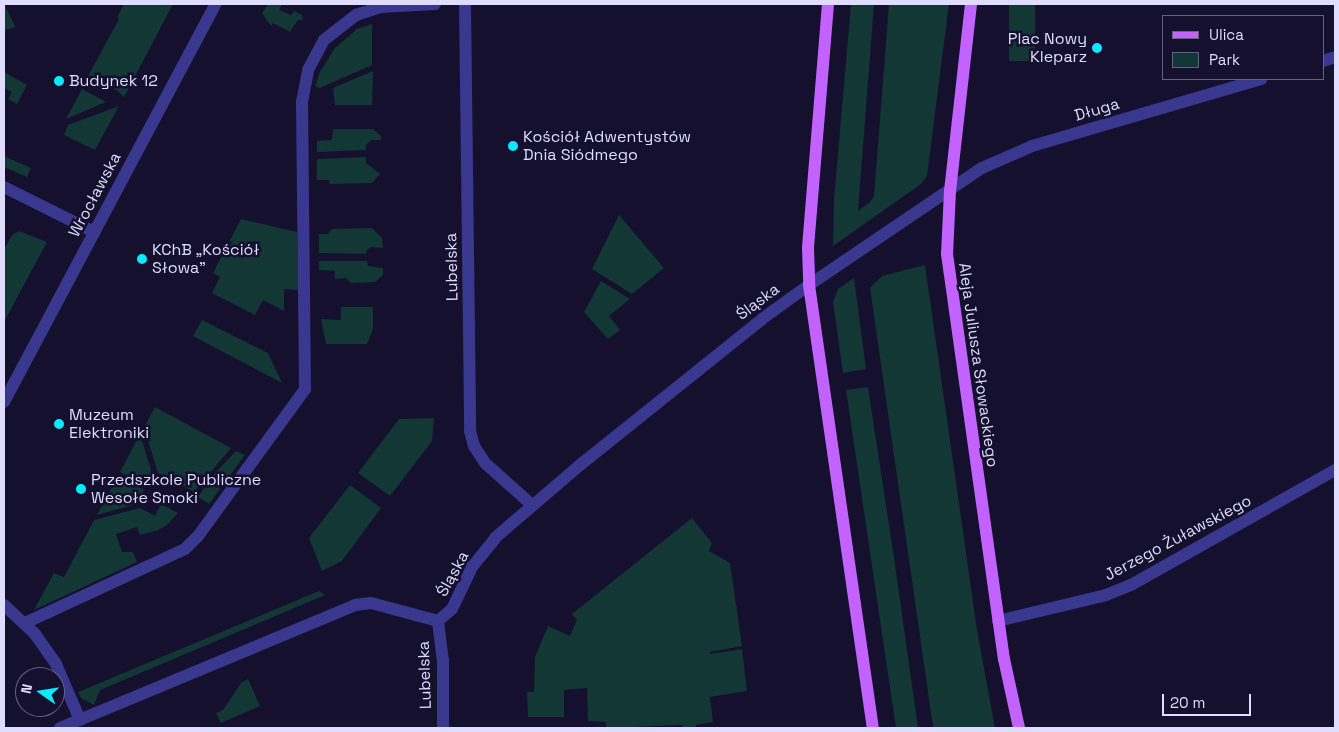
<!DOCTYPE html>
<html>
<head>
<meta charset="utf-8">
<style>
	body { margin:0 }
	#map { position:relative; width:1339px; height:732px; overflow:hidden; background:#14102d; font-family:"Space Grotesk",sans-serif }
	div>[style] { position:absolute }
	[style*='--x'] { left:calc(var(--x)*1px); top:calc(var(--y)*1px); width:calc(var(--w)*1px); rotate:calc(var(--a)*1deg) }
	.green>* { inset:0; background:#123735; transform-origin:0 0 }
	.service>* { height:12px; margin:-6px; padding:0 6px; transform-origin:6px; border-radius:6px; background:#3a388e }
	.minor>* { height:12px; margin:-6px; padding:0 6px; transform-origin:6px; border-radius:6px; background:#3a388e }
	.tertiary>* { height:12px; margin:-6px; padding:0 6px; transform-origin:6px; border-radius:6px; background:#3a388e }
	.primary>* { height:12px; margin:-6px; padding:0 6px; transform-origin:6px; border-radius:6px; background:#c263ff }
	.dots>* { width:14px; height:14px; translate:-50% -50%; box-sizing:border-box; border:2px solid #14102d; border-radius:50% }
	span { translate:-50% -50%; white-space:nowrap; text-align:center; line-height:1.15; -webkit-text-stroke:5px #14102d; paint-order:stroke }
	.poi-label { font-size:16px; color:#dfdcff }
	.right { translate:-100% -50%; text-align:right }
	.left { translate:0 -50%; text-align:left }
	.street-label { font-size:16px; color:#dfdcff }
	.frame { position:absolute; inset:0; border:5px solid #dfdcff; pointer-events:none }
	.legend { position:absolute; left:1162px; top:15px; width:162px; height:65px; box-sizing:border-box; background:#14102d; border:1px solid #656281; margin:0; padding:6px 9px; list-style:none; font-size:15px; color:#dfdcff }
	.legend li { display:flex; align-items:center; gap:10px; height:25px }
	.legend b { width:25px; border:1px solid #656281 }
	.north { position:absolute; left:15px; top:667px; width:50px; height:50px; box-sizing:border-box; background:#14102d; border:1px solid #656281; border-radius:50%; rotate:283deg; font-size:14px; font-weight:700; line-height:20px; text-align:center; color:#dfdcff }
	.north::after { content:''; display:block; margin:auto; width:18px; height:22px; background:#08ebff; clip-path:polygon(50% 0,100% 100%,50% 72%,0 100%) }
	.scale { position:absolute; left:1162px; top:694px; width:89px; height:22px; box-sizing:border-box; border:2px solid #dfdcff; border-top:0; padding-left:6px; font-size:15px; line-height:18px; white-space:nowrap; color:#dfdcff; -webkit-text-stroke:4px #14102d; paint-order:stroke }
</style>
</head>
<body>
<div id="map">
	<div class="green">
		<div style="clip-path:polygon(4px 4px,15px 26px,13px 28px,4px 30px)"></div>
		<div style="clip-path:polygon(124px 4px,173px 4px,124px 97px,116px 90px,88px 76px,119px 19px,117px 17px)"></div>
		<div style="clip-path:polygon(268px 4px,282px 4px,279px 10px,291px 15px,294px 11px,302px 15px,303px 20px,298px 20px,290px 32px,273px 23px,271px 26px,262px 13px)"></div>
		<div style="clip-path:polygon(851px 4px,874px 4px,858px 211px,870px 202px,874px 196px,889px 4px,949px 4px,927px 176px,921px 184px,833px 246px,834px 200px)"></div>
		<div style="left:1009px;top:4px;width:26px;height:57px"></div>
		<div style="clip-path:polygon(372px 24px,372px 65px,320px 88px,315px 86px,320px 72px,335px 48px,357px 29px)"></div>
		<div style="clip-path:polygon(373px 71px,372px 105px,335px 105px,333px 88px)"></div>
		<div style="clip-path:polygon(4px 72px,27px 85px,17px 104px,8px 99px,12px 92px,4px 88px)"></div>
		<div style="clip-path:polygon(82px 89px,106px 102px,66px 119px)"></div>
		<div style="clip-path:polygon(119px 106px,95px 150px,64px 135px,68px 125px)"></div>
		<div style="clip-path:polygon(333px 129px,373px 129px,381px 136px,381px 140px,371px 140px,366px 145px,366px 150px,317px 152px,317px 141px,332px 140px)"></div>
		<div style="clip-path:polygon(4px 156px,31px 168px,27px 177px,4px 167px)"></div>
		<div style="clip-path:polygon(366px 157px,366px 163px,380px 174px,372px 183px,330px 184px,329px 180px,317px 180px,317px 159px)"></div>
		<div style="clip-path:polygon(619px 215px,664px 268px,632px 294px,592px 269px)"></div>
		<div style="clip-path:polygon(241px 219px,297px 232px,298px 290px,284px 289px,284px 311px,263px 300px,255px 315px,212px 293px,220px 277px,213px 273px)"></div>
		<div style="clip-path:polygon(372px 228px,382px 238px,383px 248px,371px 247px,367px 250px,366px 254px,319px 253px,319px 234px,328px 234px,332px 229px)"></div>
		<div style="clip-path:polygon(19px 231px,47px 242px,4px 322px,4px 249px,12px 235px)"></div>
		<div style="clip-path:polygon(319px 261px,367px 261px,368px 266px,383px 268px,383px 275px,375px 282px,351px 283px,346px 278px,335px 279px,335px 271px,319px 270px)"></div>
		<div style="clip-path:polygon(925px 265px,977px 630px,995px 728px,934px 728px,932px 720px,870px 288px,882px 276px)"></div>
		<div style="clip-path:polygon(854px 278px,866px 369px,843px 373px,833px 302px,838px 289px)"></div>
		<div style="clip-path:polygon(601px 281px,630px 299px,609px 316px,620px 330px,608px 339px,584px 312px)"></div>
		<div style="clip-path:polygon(341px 307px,373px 307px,373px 329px,367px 344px,326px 344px,321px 319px,341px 320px)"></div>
		<div style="clip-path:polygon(202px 320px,268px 353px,282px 383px,193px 336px)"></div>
		<div style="clip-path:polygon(868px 387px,895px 564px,918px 728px,896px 728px,846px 390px)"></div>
		<div style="clip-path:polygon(155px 407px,231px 448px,194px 492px,158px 473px,144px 427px)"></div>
		<div style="clip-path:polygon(434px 418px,432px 441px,390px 496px,358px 473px,399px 419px)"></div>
		<div style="clip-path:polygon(140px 434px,152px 473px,146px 485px,120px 472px)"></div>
		<div style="clip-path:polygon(236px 451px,245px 455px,209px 504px,198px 497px,213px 475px)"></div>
		<div style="clip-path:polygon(117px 477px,144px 490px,136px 504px,97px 515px)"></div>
		<div style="clip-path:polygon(350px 485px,381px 508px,342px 561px,322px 571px,309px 538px)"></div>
		<div style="clip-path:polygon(161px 504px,178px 513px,167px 525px,158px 530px,140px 535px,137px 527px,116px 534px,122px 552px,133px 552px,137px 562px,34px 610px,54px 573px,64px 577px,94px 520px,140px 508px,155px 516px)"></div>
		<div style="clip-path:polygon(692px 518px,712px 543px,709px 551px,730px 563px,736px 604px,742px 646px,710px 652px,710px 654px,742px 649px,747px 691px,710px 697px,713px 722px,696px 725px,696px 728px,683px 728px,682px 725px,606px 728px,606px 722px,588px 721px,587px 688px,564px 690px,564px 717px,528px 717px,527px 692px,534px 692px,535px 657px,548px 626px,570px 636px,577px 620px,572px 614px)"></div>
		<div style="clip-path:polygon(319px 591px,325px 595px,100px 690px,94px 705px,81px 698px,78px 692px)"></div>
		<div style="clip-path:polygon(248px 679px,260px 706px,221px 723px,216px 713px,223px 710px,241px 683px)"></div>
	</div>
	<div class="service">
		<div style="--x:4;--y:187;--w:101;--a:26.6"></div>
		<div style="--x:4;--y:605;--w:42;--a:43.1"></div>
		<div style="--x:35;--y:634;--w:37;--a:55"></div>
		<div style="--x:56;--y:664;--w:61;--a:66.8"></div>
		<div style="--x:25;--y:623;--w:176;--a:-24.8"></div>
		<div style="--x:185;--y:549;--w:18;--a:-45"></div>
		<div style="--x:198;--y:536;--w:182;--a:-53.9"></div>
		<div style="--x:305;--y:389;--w:287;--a:-90.6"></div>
		<div style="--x:302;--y:102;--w:33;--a:-79"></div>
		<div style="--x:308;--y:70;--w:34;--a:-62"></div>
		<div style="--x:324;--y:40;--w:41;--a:-38"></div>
		<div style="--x:356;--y:15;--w:25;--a:-18"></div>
		<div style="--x:380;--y:7;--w:55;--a:-3.1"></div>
	</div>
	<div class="minor">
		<div style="--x:465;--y:4;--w:427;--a:89.3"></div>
		<div style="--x:470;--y:431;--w:16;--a:75"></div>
		<div style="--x:474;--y:446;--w:20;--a:57"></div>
		<div style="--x:485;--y:463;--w:63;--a:41.8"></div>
		<div style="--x:1323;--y:61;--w:13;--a:-18"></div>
		<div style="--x:438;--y:621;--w:39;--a:83"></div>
		<div style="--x:443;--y:660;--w:68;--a:90"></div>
		<div style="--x:998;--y:621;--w:111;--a:-13.5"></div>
		<div style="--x:1106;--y:595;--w:27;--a:-22"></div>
		<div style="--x:1131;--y:585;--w:234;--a:-29.4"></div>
		<div style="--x:60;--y:728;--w:320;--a:-22.6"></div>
		<div style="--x:355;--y:605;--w:16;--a:-7"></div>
		<div style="--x:371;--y:603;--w:69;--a:15"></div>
		<div style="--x:438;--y:621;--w:18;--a:-41"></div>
		<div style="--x:452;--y:609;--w:47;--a:-64.5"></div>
		<div style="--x:472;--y:567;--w:38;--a:-51"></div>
		<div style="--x:496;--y:537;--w:111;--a:-40.6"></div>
		<div style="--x:580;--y:465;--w:233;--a:-38.7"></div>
		<div style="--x:762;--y:319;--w:58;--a:-35.9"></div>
		<div style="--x:809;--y:285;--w:209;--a:-34.1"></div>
		<div style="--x:982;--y:168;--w:55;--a:-23.7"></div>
		<div style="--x:1032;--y:146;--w:239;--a:-16.3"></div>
	</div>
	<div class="tertiary">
		<div style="--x:4;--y:402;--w:451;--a:-62"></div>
	</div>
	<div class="primary">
		<div style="--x:828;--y:4;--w:245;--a:94.7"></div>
		<div style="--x:808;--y:248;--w:37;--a:88"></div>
		<div style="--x:809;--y:285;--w:448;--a:81.8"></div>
		<div style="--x:971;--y:4;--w:188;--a:96.4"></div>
		<div style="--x:950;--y:191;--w:63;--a:92.7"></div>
		<div style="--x:947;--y:254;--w:409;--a:82"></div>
		<div style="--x:1004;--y:659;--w:71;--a:77.7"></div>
	</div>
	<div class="dots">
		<div style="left:1097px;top:48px;background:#08ebff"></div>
		<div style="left:59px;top:81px;background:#08ebff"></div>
		<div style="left:513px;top:146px;background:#08ebff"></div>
		<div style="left:142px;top:259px;background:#08ebff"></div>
		<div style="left:59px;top:424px;background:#08ebff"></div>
		<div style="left:81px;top:489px;background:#08ebff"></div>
	</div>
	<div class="poi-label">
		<span class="right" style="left:1087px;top:48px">Plac Nowy<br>Kleparz</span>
		<span class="left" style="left:69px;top:81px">Budynek 12</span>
		<span class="left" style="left:523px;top:146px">Kościół Adwentystów<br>Dnia Siódmego</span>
		<span class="left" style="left:152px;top:259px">KChB „Kościół<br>Słowa”</span>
		<span class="left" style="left:69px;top:424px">Muzeum<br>Elektroniki</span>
		<span class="left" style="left:91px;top:489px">Przedszkole Publiczne<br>Wesołe Smoki</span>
	</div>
	<div class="street-label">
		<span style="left:1097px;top:110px;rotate:-16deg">Długa</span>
		<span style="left:95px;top:195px;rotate:-62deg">Wrocławska</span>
		<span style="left:452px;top:267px;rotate:-91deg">Lubelska</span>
		<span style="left:758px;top:302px;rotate:-37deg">Śląska</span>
		<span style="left:978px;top:365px;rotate:82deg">Aleja Juliusza Słowackiego</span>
		<span style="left:1178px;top:538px;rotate:-28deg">Jerzego Żuławskiego</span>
		<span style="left:453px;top:574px;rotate:-61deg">Śląska</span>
		<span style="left:425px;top:675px;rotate:-92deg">Lubelska</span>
	</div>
	<div class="frame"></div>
	<ul class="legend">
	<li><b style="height:6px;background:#c263ff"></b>Ulica</li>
	<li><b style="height:14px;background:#123735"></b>Park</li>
	</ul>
	<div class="north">N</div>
	<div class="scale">20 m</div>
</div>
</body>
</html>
